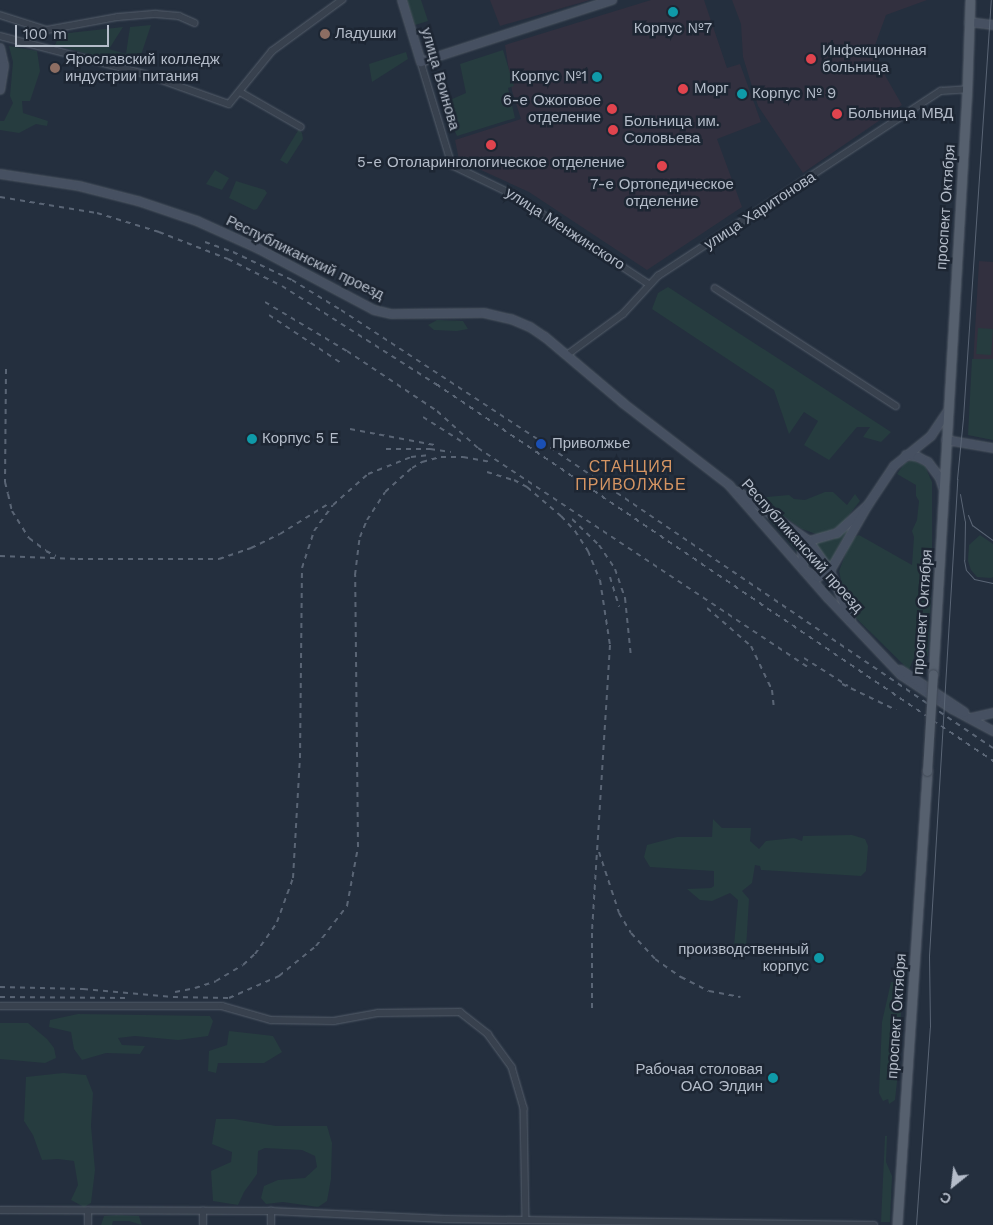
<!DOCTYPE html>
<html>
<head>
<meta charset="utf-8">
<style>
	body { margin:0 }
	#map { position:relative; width:993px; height:1225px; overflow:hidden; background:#242f3e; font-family:"Work Sans",sans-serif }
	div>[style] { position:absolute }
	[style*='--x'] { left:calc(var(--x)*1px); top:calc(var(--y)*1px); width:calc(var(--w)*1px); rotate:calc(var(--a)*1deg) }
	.medical>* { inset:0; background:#32303f }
	.green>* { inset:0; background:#263c3f; transform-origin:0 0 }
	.roads { filter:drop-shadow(0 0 1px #565f6c) drop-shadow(0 0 1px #565f6c) }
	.street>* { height:5.5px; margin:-2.75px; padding:0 2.75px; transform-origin:2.75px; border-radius:2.75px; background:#38414e }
	.secondary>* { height:8px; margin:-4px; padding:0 4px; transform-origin:4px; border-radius:4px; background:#465061 }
	.primary>* { height:9px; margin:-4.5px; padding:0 4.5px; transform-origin:4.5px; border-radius:4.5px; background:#56606e }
	.tram>* { height:1px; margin:-0.5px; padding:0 0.5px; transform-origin:0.5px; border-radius:0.5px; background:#5a6575 }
	.rail>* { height:2px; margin-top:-1px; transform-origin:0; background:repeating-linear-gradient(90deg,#5a6575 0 5px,transparent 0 10px) }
	.bridges { filter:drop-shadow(0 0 1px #414a57) drop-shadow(0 0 1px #414a57) }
	.primary-bridge>* { height:9px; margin:-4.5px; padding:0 4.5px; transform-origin:4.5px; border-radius:4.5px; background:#56606e }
	.dots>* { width:14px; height:14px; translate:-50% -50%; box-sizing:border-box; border:2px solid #1d2633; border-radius:50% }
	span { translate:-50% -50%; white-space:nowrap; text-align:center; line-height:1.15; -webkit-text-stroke:5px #1d2633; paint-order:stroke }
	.poi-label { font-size:15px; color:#b4bcc9 }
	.left { translate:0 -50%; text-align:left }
	.right { translate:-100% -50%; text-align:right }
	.street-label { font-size:15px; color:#b4bcc9 }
	.neighbourhood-label { font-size:16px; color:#d59563; letter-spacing:1px }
	.north { position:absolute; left:928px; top:1160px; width:50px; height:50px; -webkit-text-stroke:4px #1d2633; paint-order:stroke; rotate:209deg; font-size:14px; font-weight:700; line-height:20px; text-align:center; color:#b4bcc9 }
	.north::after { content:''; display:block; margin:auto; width:18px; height:22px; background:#b4bcc9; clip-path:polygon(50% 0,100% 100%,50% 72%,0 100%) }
	.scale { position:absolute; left:15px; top:25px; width:94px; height:22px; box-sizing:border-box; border:2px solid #b4bcc9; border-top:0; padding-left:6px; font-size:15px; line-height:18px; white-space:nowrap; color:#b4bcc9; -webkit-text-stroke:4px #1d2633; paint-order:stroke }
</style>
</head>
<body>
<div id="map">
	<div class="medical">
		<div style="clip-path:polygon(490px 0,590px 0,500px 26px)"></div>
		<div style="clip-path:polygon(651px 0,704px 0,727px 68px,740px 64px,761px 122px,717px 139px,742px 207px,647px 270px,529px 192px,459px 160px,455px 140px,521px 119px,512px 91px,505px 45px)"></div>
		<div style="clip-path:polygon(732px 0,927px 0,886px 15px,874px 48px,886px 77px,902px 105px,803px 173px,758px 106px,743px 57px,741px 24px)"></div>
		<div style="clip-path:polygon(979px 261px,993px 262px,993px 439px,969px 435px)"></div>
	</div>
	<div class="green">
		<div style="clip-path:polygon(407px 0,421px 0,428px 21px,415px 25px)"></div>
		<div style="clip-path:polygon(151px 25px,137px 67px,55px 45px,60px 34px,123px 27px,109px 49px,126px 54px,130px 27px)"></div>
		<div style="clip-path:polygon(9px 46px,37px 51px,40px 71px,30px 101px,22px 101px,23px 113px,48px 121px,47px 126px,36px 124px,19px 133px,0 130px,0 121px,4px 121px,13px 103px,10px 96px,13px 62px)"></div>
		<div style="clip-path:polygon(503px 50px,514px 86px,508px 88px,515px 118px,457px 136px,443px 103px,466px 93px,460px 64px)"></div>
		<div style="clip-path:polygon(406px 52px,408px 59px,372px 82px,369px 64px)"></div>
		<div style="clip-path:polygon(299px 129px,302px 133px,303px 139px,287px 164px,280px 160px)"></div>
		<div style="clip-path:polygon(215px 170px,229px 178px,222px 190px,206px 184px)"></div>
		<div style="clip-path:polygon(236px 181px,265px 190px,267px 193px,257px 209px,254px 210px,229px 198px)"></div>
		<div style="clip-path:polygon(668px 287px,891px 432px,881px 442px,863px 437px,870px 427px,857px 427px,829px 460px,804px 445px,818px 421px,804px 412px,789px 434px,774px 390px,652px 309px,658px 293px)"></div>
		<div style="clip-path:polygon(437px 320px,463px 321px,468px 329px,457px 331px,434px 330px,428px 325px)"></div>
		<div style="left:978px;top:328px;width:15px;height:26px;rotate:4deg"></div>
		<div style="clip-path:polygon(972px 359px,993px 359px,993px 440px,968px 435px)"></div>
		<div style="clip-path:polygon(912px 460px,925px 466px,932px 482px,932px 577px,928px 656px,915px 655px,909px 670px,854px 616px,845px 598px,839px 571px,848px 548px,855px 537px,859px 535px,912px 565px,914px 537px,912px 531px,917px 520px,919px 501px,916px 496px,916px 485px,897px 474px,905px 463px)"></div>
		<div style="clip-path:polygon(825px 492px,833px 492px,847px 505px,855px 494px,860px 501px,842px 524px,825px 534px,816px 534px,802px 529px,766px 504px,764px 500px,767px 497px,789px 495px,794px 499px,805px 500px)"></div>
		<div style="clip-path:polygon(763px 513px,802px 540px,797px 552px)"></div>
		<div style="clip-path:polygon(849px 529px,839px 545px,830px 565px,815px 543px,833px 539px)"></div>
		<div style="clip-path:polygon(980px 535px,993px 544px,993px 577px,991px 578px,977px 577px,971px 570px,968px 561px,969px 545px)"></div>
		<div style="clip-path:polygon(810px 548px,819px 561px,824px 570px,818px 570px,810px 565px,807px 558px)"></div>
		<div style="clip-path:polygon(713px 819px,722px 828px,751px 828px,750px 841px,759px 849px,766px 841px,794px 838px,802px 841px,803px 836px,852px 835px,865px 839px,868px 846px,866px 871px,861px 876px,761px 870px,760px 866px,755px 865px,752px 883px,742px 891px,749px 899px,746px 949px,738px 950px,734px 946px,738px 900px,730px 893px,712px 901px,700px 900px,687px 889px,711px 888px,714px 886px,714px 871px,650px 867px,644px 857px,647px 845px,677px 837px,712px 837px)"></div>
		<div style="clip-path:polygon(903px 976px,899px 1052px,890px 1057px,893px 1067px,898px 1072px,895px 1100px,889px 1104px,888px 1099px,883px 1101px,879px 1093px,882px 1022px,891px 982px,896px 982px)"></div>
		<div style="clip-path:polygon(78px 1014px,210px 1016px,213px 1021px,208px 1036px,178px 1040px,135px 1036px,118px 1038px,122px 1045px,145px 1046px,140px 1054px,106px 1053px,82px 1060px,74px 1049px,71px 1032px,49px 1027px,50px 1020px)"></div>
		<div style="clip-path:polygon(0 1023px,28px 1023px,47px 1039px,54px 1048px,56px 1058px,45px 1063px,0 1059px)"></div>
		<div style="clip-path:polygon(229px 1031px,273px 1036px,282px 1052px,264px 1063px,218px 1063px,216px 1073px,208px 1071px,209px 1051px,227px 1045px)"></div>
		<div style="clip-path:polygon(63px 1073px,86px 1075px,93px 1093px,91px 1126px,95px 1170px,91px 1203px,84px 1207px,71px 1200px,78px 1185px,74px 1161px,58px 1159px,42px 1160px,33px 1135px,24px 1121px,26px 1077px)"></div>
		<div style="clip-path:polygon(216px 1119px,234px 1119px,276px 1126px,327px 1126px,332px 1143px,331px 1179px,327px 1201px,318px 1207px,283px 1202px,266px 1204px,261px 1198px,264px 1186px,278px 1180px,305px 1178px,317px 1167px,315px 1156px,302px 1150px,265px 1148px,258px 1151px,257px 1174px,244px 1192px,238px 1205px,213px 1201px,211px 1171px,231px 1162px,232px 1152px,212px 1144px)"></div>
		<div style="clip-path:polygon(885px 1136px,887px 1136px,886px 1162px,892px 1176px,890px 1222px,881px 1222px)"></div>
		<div style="clip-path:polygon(116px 1215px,139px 1216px,142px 1225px,129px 1221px,113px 1221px,112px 1225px,101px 1225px,104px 1216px)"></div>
	</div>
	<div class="roads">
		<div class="street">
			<div style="--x:0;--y:15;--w:49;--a:17.7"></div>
			<div style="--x:47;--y:30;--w:72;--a:-10.4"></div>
			<div style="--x:118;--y:17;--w:38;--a:-5"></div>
			<div style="--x:156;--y:14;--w:23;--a:5"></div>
			<div style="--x:179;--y:16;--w:17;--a:24"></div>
			<div style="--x:0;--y:36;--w:150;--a:14.7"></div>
			<div style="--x:145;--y:74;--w:89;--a:19.7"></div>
			<div style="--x:229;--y:104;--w:68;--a:-50.9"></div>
			<div style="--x:272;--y:51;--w:87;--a:-36.1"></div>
			<div style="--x:421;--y:62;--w:108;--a:73.2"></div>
			<div style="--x:452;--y:165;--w:69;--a:25.8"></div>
			<div style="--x:514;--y:195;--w:162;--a:33.4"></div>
			<div style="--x:240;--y:92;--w:70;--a:29.8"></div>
			<div style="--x:715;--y:288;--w:216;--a:33.1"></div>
			<div style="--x:567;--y:355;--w:69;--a:-36.2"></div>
			<div style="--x:623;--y:314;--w:52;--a:-47.4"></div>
			<div style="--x:658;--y:276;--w:338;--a:-33.2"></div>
			<div style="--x:941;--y:91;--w:26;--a:-4"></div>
			<div style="--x:0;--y:1006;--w:222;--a:0"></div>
			<div style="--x:222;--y:1006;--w:51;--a:15.9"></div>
			<div style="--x:271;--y:1020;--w:63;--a:0.9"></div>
			<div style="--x:334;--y:1021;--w:45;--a:-10.3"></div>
			<div style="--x:378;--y:1013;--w:82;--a:-0.7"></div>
			<div style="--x:460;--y:1012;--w:36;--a:38"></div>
			<div style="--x:488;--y:1034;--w:41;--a:54"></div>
			<div style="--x:512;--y:1067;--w:43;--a:73.7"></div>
			<div style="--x:524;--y:1108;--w:112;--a:89"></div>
			<div style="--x:0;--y:1210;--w:271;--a:0.2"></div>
			<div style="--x:271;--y:1211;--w:174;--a:2.6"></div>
			<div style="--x:445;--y:1219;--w:429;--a:0.8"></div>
			<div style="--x:88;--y:1225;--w:14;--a:-90"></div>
			<div style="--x:203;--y:1225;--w:14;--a:-90"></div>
			<div style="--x:271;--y:1225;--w:14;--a:-90"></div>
		</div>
		<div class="secondary">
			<div style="--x:402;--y:0;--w:65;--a:73"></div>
			<div style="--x:421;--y:62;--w:201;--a:-18"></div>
			<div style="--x:969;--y:22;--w:24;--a:7"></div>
			<div style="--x:0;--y:48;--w:18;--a:77"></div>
			<div style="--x:4;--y:66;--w:24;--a:99"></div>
			<div style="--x:0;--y:174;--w:80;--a:8.6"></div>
			<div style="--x:79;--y:186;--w:61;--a:14.3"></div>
			<div style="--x:138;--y:201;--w:62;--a:18.7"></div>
			<div style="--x:197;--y:221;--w:66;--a:24.2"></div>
			<div style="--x:257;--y:248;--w:132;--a:27.9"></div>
			<div style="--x:374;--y:310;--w:18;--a:13"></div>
			<div style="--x:392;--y:314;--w:92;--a:-0.6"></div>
			<div style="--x:484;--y:313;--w:28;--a:13"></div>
			<div style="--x:511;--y:319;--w:21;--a:23"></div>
			<div style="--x:530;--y:327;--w:18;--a:34"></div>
			<div style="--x:545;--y:337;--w:102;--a:40.2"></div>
			<div style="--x:623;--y:403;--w:134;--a:37.7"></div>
			<div style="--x:729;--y:485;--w:150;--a:48.8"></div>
			<div style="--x:828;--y:598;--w:106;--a:46.5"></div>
			<div style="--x:901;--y:675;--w:61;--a:33.7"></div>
			<div style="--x:952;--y:709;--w:47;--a:28.2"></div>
			<div style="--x:946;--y:440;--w:48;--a:9.7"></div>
			<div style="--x:906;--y:455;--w:12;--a:9"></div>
			<div style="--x:918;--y:457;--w:11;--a:27"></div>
			<div style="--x:928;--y:462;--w:20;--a:53"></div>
			<div style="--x:940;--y:478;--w:10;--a:73"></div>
			<div style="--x:739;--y:492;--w:85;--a:35"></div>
			<div style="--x:809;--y:541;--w:37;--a:55"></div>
			<div style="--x:830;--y:571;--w:53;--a:66.8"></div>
			<div style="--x:868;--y:505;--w:42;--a:137.9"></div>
			<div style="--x:837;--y:533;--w:29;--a:164"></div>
			<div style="--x:809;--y:541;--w:13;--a:122"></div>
			<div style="--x:802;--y:552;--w:18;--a:84"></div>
			<div style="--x:804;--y:570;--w:16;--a:27"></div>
			<div style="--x:818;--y:577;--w:13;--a:-27"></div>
			<div style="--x:830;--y:571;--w:76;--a:-60.1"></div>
			<div style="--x:868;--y:505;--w:47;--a:-56.3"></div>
			<div style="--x:894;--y:466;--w:48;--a:-39"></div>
			<div style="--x:931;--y:436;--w:29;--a:-56"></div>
			<div style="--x:901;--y:670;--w:76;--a:33.7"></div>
			<div style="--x:971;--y:718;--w:23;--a:-13"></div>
		</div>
		<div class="primary">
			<div style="--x:933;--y:674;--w:586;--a:-86.67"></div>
			<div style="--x:967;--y:89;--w:89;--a:-88.1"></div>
			<div style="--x:897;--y:1225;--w:455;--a:-86.2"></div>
		</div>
	</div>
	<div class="tram">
		<div style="--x:960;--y:494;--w:27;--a:80"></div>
		<div style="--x:965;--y:521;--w:39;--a:91"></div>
		<div style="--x:964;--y:560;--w:10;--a:79"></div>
		<div style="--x:966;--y:570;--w:12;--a:48"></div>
		<div style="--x:974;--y:579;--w:19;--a:12"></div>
		<div style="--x:968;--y:515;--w:11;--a:68"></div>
		<div style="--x:972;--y:525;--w:26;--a:36"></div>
		<div style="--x:916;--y:1225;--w:198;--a:-86"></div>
		<div style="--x:930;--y:1027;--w:71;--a:-90.8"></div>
		<div style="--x:929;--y:956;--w:478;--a:-86.6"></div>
		<div style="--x:957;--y:479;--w:61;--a:-84.4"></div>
		<div style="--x:963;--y:418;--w:419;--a:-86.2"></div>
	</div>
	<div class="rail">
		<div style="--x:0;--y:197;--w:98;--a:9.4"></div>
		<div style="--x:97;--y:213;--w:65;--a:17"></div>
		<div style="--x:159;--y:232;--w:74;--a:21.4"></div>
		<div style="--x:228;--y:259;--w:60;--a:26.6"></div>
		<div style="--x:282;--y:286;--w:183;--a:32.5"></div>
		<div style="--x:436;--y:384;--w:673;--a:34.09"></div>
		<div style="--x:205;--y:242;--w:30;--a:20"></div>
		<div style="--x:233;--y:252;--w:65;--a:25.4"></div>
		<div style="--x:292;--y:280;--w:57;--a:31.5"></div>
		<div style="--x:341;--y:310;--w:240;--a:33.3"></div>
		<div style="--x:542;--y:442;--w:545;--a:34.16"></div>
		<div style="--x:265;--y:302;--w:96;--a:30.9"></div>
		<div style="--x:347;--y:351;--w:108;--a:33.7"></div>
		<div style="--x:437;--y:411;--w:55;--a:42.1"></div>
		<div style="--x:478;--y:448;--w:396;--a:33.6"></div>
		<div style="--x:269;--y:315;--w:87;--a:33.7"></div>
		<div style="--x:6;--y:369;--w:113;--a:90.5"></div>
		<div style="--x:5;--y:482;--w:12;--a:76"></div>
		<div style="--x:8;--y:494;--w:17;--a:77"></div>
		<div style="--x:12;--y:511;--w:32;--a:58"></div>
		<div style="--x:29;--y:538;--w:21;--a:37"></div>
		<div style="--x:46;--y:551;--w:11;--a:27"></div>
		<div style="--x:423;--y:417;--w:45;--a:32.3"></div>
		<div style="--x:350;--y:429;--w:86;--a:10.7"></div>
		<div style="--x:386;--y:449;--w:44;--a:0"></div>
		<div style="--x:430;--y:449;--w:21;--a:8"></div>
		<div style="--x:487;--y:472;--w:28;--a:17"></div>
		<div style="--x:514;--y:480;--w:15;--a:28"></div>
		<div style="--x:527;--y:487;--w:45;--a:40.5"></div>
		<div style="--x:561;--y:516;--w:21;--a:47"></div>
		<div style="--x:575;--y:531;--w:24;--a:57"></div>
		<div style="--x:588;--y:551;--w:31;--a:68"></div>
		<div style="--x:600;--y:580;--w:66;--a:81.3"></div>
		<div style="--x:610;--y:645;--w:289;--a:93.6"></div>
		<div style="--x:592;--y:933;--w:75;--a:90"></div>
		<div style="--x:572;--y:519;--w:37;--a:44"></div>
		<div style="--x:599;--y:545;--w:29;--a:56"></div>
		<div style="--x:615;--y:569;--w:31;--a:71"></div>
		<div style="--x:625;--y:598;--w:59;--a:84.2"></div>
		<div style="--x:0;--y:556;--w:78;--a:2.2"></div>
		<div style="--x:78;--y:559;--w:141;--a:0"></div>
		<div style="--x:219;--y:559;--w:34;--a:-19"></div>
		<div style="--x:251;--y:548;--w:32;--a:-26"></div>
		<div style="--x:280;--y:534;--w:57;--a:-32"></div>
		<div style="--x:610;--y:577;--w:31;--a:73"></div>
		<div style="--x:707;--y:608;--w:58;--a:40.8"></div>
		<div style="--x:751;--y:646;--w:49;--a:64.5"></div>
		<div style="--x:772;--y:690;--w:20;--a:84"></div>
		<div style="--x:804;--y:658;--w:52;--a:32.5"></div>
		<div style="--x:842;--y:684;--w:60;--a:25.7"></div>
		<div style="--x:599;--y:852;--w:64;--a:71.8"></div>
		<div style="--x:619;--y:913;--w:23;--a:59"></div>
		<div style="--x:631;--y:933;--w:35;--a:47"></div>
		<div style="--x:655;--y:959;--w:32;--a:35"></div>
		<div style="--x:681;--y:977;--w:31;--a:27"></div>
		<div style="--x:709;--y:991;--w:32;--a:11"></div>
		<div style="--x:0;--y:987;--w:83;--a:1.4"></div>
		<div style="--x:83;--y:989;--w:90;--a:5.1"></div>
		<div style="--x:173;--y:997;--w:56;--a:1"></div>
		<div style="--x:229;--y:998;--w:55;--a:-23.7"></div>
		<div style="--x:279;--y:976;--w:48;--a:-39"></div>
		<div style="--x:316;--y:946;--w:51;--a:-52.2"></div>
		<div style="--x:347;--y:906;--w:60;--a:-79.4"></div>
		<div style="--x:358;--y:847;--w:272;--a:-90.6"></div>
		<div style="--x:355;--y:575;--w:38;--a:-83"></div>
		<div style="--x:360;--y:537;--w:18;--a:-68"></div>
		<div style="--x:367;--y:520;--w:33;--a:-57"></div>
		<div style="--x:385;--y:492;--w:36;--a:-42"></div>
		<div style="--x:412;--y:468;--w:12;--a:-31"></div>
		<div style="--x:422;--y:462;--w:20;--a:-15"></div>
		<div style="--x:441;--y:457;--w:22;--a:0"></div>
		<div style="--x:463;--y:457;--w:27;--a:10"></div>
		<div style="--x:175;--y:992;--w:20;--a:-11"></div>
		<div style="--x:195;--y:988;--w:22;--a:-18"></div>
		<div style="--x:216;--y:981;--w:31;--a:-31"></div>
		<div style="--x:243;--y:965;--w:16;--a:-43"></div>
		<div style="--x:255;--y:954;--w:39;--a:-55"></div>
		<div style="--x:277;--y:922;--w:47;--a:-70"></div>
		<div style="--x:293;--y:878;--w:120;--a:-86.7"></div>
		<div style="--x:300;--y:758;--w:190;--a:-89.4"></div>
		<div style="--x:302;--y:568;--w:39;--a:-72"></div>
		<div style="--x:314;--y:531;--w:32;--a:-54"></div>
		<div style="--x:333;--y:505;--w:47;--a:-41.5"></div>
		<div style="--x:368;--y:474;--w:46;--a:-21.6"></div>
		<div style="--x:411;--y:457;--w:19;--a:-6"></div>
		<div style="--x:0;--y:997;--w:128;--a:0.4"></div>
	</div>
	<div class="bridges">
		<div class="primary-bridge">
			<div style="--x:927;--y:771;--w:97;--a:-86.5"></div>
		</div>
	</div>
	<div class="dots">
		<div style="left:673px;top:12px;background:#0f9aa8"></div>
		<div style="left:325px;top:34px;background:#8d6e63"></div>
		<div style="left:811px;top:59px;background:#e0444e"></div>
		<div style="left:55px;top:68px;background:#8d6e63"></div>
		<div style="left:597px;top:77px;background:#0f9aa8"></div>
		<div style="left:683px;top:89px;background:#e0444e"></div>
		<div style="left:742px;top:94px;background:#0f9aa8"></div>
		<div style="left:612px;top:109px;background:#e0444e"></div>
		<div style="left:837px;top:114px;background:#e0444e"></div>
		<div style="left:613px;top:130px;background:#e0444e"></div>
		<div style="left:491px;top:145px;background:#e0444e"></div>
		<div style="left:662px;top:166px;background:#e0444e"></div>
		<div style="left:252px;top:439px;background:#0f9aa8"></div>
		<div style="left:541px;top:444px;background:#1a4fb4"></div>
		<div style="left:819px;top:958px;background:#0f9aa8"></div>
		<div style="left:773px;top:1078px;background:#0f9aa8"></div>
	</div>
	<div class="poi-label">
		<span style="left:673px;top:29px">Корпус №7</span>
		<span class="left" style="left:335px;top:34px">Ладушки</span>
		<span class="left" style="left:822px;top:59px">Инфекционная<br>больница</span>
		<span class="left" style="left:65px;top:68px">Ярославский колледж<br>индустрии питания</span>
		<span class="right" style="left:587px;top:77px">Корпус №1</span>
		<span class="left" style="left:694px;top:89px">Морг</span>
		<span class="left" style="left:752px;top:94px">Корпус № 9</span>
		<span class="right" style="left:601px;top:109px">6-е Ожоговое<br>отделение</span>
		<span class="left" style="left:848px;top:114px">Больница МВД</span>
		<span class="left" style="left:624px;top:130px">Больница им.<br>Соловьева</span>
		<span style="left:491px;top:163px">5-е Отоларингологическое отделение</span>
		<span style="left:662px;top:193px">7-е Ортопедическое<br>отделение</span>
		<span class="left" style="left:262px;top:439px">Корпус 5 E</span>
		<span class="left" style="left:552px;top:444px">Приволжье</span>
		<span class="right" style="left:809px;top:958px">производственный<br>корпус</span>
		<span class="right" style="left:763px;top:1078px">Рабочая столовая<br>ОАО Элдин</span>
	</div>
	<div class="street-label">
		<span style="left:440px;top:79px;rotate:74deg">улица Воинова</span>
		<span style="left:946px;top:207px;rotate:-86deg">проспект Октября</span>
		<span style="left:760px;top:211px;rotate:-33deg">улица Харитонова</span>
		<span style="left:565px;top:229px;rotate:33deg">улица Менжинского</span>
		<span style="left:305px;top:258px;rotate:26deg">Республиканский проезд</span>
		<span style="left:802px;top:546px;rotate:48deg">Республиканский проезд</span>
		<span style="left:923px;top:612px;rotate:-86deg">проспект Октября</span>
		<span style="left:897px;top:1016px;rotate:-86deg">проспект Октября</span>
	</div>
	<div class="neighbourhood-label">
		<span style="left:631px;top:476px">СТАНЦИЯ<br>ПРИВОЛЖЬЕ</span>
	</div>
	<div class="north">С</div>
	<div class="scale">100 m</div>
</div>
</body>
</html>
